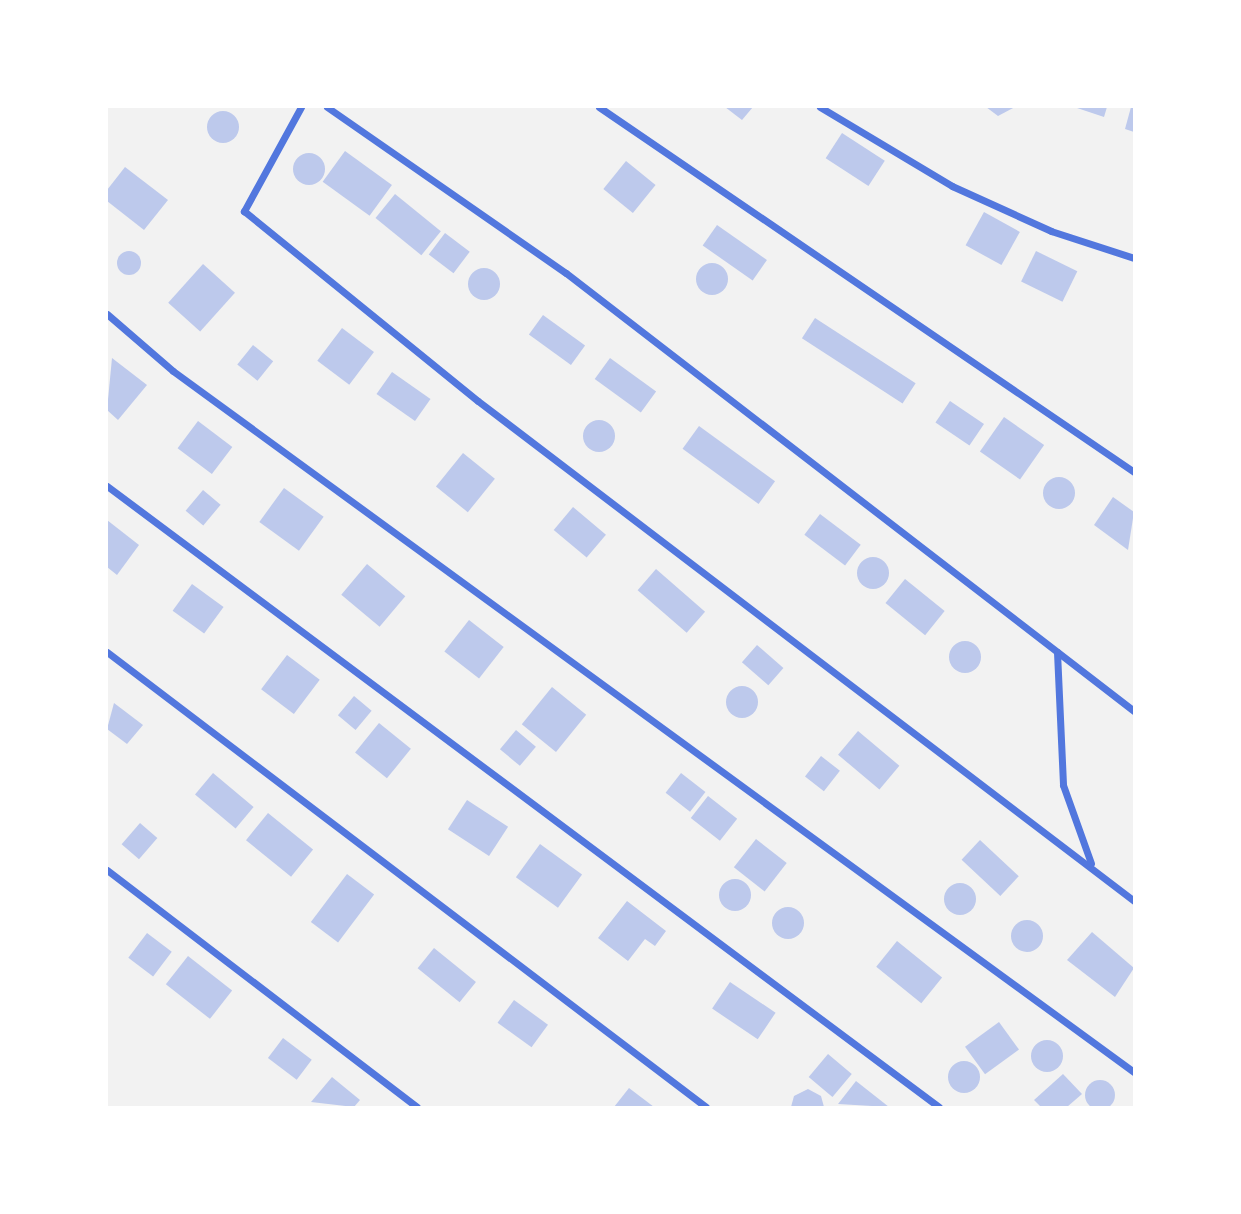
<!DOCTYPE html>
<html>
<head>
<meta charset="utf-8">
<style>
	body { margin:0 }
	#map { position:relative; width:1241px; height:1214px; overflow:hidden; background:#f2f2f2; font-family:"Alegreya Sans",sans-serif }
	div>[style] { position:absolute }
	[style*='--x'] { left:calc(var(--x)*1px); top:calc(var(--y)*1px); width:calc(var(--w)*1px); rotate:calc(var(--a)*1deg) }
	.building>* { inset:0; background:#bdc9ec; transform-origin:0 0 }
	.round { border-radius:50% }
	.minor>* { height:7px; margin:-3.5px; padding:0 3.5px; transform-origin:3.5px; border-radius:3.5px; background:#5277de }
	span { translate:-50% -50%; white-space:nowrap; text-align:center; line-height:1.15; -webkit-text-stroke:7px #fff; paint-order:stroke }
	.frame { position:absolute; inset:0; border:108px solid #fff; pointer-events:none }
</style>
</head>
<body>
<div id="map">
	<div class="building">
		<div style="clip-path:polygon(725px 107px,753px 107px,742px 120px)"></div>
		<div style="clip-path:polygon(986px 107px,1015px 107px,998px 116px)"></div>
		<div style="clip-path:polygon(1074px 107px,1107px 107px,1104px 117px)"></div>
		<div style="clip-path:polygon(1131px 107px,1134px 107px,1134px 132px,1125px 129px)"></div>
		<div class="round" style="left:207px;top:111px;width:32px;height:32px"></div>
		<div style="left:842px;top:133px;width:51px;height:30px;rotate:33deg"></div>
		<div style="left:345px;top:151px;width:58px;height:38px;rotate:36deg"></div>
		<div class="round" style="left:293px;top:153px;width:32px;height:32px"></div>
		<div style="left:626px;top:161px;width:38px;height:36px;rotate:39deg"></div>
		<div style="clip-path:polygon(125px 167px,168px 200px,144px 230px,107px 201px,107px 190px)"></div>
		<div style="left:395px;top:194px;width:59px;height:31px;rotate:39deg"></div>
		<div style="left:984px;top:212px;width:41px;height:38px;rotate:29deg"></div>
		<div style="left:717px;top:225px;width:61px;height:25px;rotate:35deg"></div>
		<div style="left:445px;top:233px;width:31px;height:27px;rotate:37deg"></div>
		<div class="round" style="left:117px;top:251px;width:24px;height:24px"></div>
		<div style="left:1036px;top:251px;width:46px;height:34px;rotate:26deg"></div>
		<div class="round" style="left:696px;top:263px;width:32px;height:32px"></div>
		<div style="left:203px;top:264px;width:43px;height:52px;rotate:42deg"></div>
		<div class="round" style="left:468px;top:268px;width:32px;height:32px"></div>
		<div style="left:543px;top:315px;width:52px;height:24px;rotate:36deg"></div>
		<div style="left:815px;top:318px;width:120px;height:24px;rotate:33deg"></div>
		<div style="left:342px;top:328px;width:40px;height:41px;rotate:37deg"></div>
		<div style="left:253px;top:345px;width:26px;height:25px;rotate:39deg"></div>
		<div style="clip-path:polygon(112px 358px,147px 385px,118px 420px,107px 410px)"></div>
		<div style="left:610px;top:358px;width:57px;height:26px;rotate:36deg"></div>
		<div style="left:392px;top:372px;width:47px;height:27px;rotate:35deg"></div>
		<div style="left:950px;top:401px;width:41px;height:26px;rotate:34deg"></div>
		<div style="left:1004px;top:417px;width:49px;height:42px;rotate:35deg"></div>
		<div class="round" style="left:583px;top:420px;width:32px;height:32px"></div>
		<div style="left:198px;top:421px;width:43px;height:34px;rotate:37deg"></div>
		<div style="left:699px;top:426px;width:94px;height:28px;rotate:36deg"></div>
		<div style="left:463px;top:453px;width:41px;height:43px;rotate:39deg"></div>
		<div class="round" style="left:1043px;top:477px;width:32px;height:32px"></div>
		<div style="left:284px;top:488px;width:49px;height:42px;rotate:36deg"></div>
		<div style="left:203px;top:490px;width:23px;height:27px;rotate:40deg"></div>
		<div style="clip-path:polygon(1113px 497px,1134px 512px,1128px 550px,1094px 525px)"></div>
		<div style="left:573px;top:507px;width:43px;height:30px;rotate:40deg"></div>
		<div style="left:820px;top:514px;width:51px;height:26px;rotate:37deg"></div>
		<div style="clip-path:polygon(107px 520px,139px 545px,117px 575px,107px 567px)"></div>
		<div class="round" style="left:857px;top:557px;width:32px;height:32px"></div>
		<div style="left:367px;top:564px;width:50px;height:40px;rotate:40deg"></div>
		<div style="left:656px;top:569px;width:65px;height:28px;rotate:41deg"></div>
		<div style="left:905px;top:579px;width:51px;height:31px;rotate:39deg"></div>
		<div style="left:192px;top:584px;width:39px;height:33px;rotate:36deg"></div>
		<div style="left:469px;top:620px;width:44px;height:40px;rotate:38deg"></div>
		<div class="round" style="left:949px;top:641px;width:32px;height:32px"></div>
		<div style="left:757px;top:645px;width:35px;height:23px;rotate:41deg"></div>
		<div style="left:287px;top:655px;width:41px;height:43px;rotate:37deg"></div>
		<div class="round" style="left:726px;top:686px;width:32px;height:32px"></div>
		<div style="left:552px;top:687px;width:44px;height:48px;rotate:39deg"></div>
		<div style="left:354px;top:696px;width:23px;height:25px;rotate:40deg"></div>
		<div style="clip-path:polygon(114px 703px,143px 725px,127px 744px,107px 729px)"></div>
		<div style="left:379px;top:723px;width:41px;height:38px;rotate:39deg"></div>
		<div style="left:516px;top:730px;width:26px;height:25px;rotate:40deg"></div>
		<div style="left:858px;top:731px;width:54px;height:31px;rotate:40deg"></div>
		<div style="left:821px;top:756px;width:24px;height:26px;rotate:38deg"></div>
		<div style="left:213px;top:773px;width:53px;height:28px;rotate:40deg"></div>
		<div style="left:681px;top:773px;width:31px;height:25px;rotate:38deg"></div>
		<div style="left:708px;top:796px;width:37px;height:28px;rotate:38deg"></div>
		<div style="left:467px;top:800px;width:49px;height:35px;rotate:33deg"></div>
		<div style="left:268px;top:813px;width:58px;height:35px;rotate:39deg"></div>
		<div style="left:140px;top:823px;width:23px;height:28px;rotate:41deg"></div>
		<div style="left:756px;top:839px;width:39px;height:36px;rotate:38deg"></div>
		<div style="left:980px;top:840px;width:53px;height:27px;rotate:43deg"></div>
		<div style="left:540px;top:844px;width:52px;height:41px;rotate:36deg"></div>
		<div style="left:347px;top:874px;width:34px;height:60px;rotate:37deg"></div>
		<div class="round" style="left:719px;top:879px;width:32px;height:32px"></div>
		<div class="round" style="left:944px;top:883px;width:32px;height:32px"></div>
		<div style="clip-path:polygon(627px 901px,666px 931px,655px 946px,645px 939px,628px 961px,598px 938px)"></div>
		<div class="round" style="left:772px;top:907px;width:32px;height:32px"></div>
		<div class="round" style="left:1011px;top:920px;width:32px;height:32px"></div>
		<div style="clip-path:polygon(1092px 932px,1134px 968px,1115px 997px,1067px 960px)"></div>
		<div style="left:147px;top:933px;width:31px;height:31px;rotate:37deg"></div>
		<div style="left:897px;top:941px;width:58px;height:33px;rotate:39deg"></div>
		<div style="left:434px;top:948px;width:54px;height:26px;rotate:39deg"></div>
		<div style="left:188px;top:956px;width:56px;height:36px;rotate:38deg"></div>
		<div style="left:730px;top:982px;width:55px;height:32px;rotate:34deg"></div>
		<div style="left:514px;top:1000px;width:42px;height:28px;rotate:36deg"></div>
		<div style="left:999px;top:1022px;width:34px;height:42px;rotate:54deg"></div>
		<div style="left:283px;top:1038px;width:36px;height:25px;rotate:37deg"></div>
		<div class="round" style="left:1031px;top:1040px;width:32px;height:32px"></div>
		<div style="left:828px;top:1054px;width:31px;height:30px;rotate:40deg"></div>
		<div class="round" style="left:948px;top:1061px;width:32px;height:32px"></div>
		<div style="clip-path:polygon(1063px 1074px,1082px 1094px,1067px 1107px,1041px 1107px,1034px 1100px)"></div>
		<div style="clip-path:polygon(332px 1077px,360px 1100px,354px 1107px,311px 1102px)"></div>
		<div class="round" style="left:1085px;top:1080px;width:30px;height:30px"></div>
		<div style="clip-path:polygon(856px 1081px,889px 1107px,838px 1104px)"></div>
		<div style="clip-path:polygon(629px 1088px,654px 1107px,614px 1107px)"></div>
		<div style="clip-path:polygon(808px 1089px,821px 1096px,824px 1107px,791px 1107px,794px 1096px)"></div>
	</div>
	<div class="minor">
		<div style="--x:301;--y:107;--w:119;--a:118.7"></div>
		<div style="--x:244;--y:211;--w:301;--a:39.1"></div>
		<div style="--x:478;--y:401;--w:825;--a:37.31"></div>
		<div style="--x:327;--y:107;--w:291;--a:34.8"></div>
		<div style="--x:566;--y:273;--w:717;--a:37.64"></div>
		<div style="--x:599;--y:107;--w:648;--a:34.3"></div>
		<div style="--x:820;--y:107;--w:154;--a:30.9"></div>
		<div style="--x:952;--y:186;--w:109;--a:24.4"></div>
		<div style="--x:1051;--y:231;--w:87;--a:18"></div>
		<div style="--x:107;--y:314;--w:87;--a:40.8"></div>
		<div style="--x:173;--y:371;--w:1190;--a:36.11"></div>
		<div style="--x:107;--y:486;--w:1038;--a:36.74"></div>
		<div style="--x:107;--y:652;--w:752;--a:37.22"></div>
		<div style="--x:1057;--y:652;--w:133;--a:87.4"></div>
		<div style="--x:1063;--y:785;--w:83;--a:70.3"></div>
		<div style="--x:107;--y:870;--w:390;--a:37.4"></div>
	</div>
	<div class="frame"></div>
</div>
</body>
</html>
